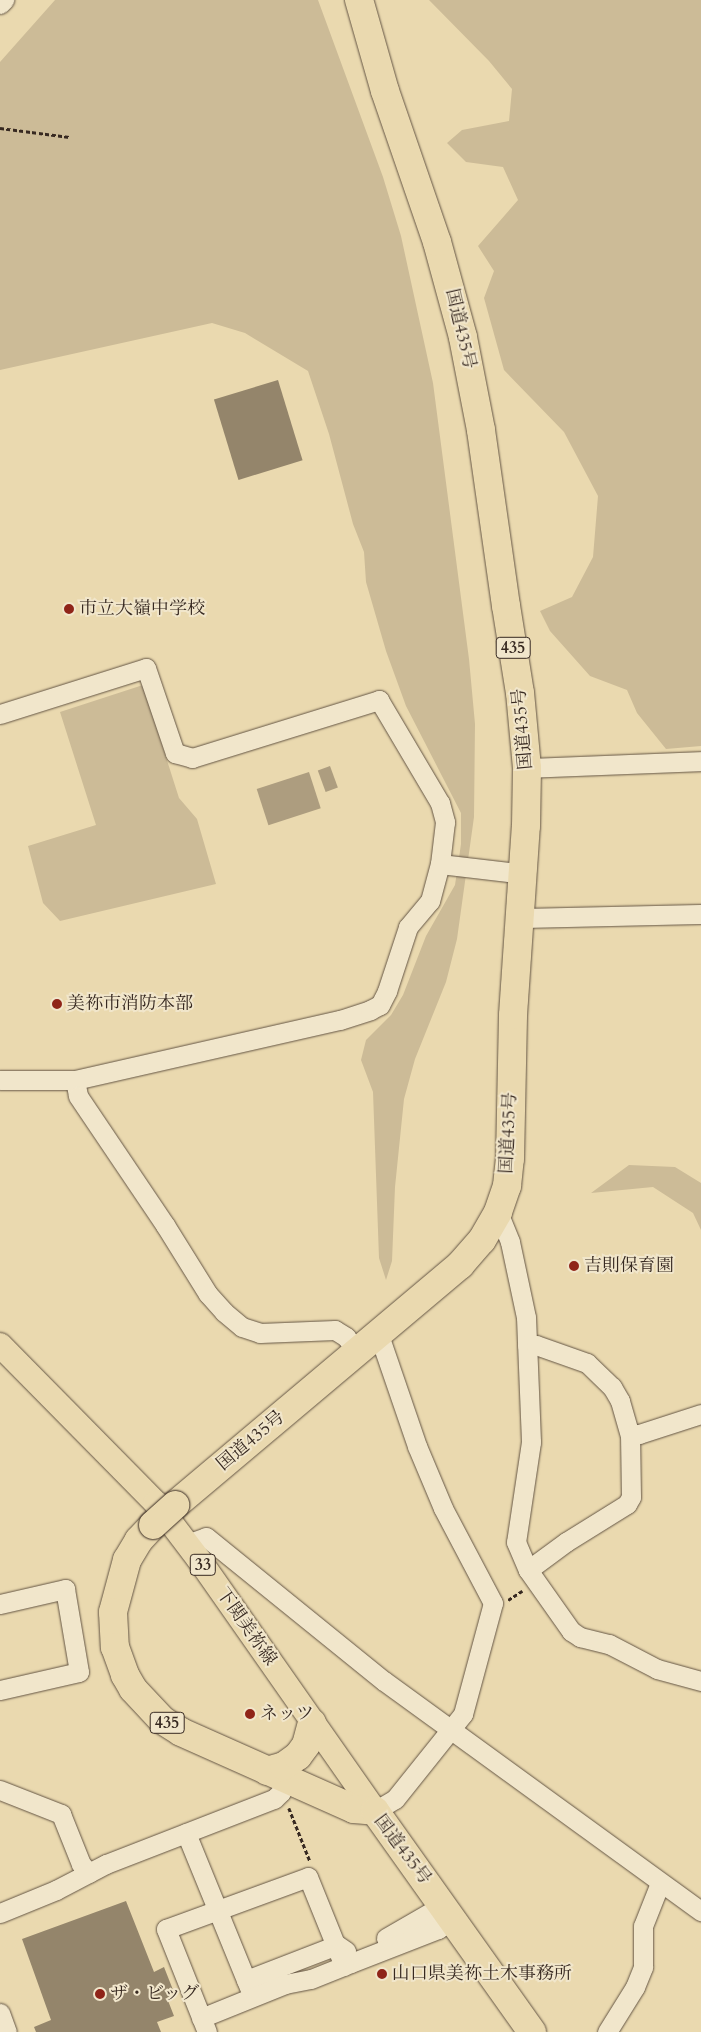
<!DOCTYPE html>
<html>
<head>
<meta charset="utf-8">
<style>
	body { margin:0 }
	#map { position:relative; width:701px; height:2032px; overflow:hidden; background:#ead9af; font-family:Cardo,"Noto Serif JP",serif }
	div>[style] { position:absolute }
	[style*='--x'] { left:calc(var(--x)*1px); top:calc(var(--y)*1px); width:calc(var(--w)*1px); rotate:calc(var(--a)*1deg) }
	.green>* { inset:0; background:#ccbb97 }
	.water>* { inset:0; background:#ad9d7f; transform-origin:0 0 }
	.building>* { inset:0; background:#94856b; transform-origin:0 0 }
	.path>* { height:2.5px; margin-top:-1.25px; transform-origin:0; background:repeating-linear-gradient(90deg,#372921 0 4px,transparent 0 6.5px) }
	.roads { filter:drop-shadow(0 0 1px #645544) drop-shadow(0 0 1px #645544) }
	.minor>* { height:19px; margin:-9.5px; padding:0 9.5px; transform-origin:9.5px; border-radius:9.5px; background:#f1e6cb }
	.major>* { height:24px; margin:-12px; padding:0 12px; transform-origin:12px; border-radius:12px; background:#ead9af }
	.highway>* { height:28px; margin:-14px; padding:0 14px; transform-origin:14px; border-radius:14px; background:#ead9af }
	.bridges { filter:drop-shadow(0 0 1px #372921) drop-shadow(0 0 1px #372921) }
	.highway-bridge>* { height:28px; margin:-14px; padding:0 14px; transform-origin:14px; border-radius:14px; background:#ead9af }
	.dots>* { width:14px; height:14px; translate:-50% -50%; box-sizing:border-box; border:2px solid #f1e6cb; border-radius:50% }
	span { translate:-50% -50%; white-space:nowrap; text-align:center; line-height:1.15; -webkit-text-stroke:4px #f1e6cb; paint-order:stroke }
	.shield-label span { padding:1px 4px; background:#f1e6cb; border:1px solid; border-radius:4px; -webkit-text-stroke-width:0 }
	.shield-label { font-size:16px; color:#372921; font-weight:700 }
	.street-label { font-size:18px; color:#372921 }
	.poi-label { font-size:18px; color:#372921 }
	.left { translate:0 -50%; text-align:left }
</style>
</head>
<body>
<div id="map">
	<div class="green">
		<div style="clip-path:polygon(55px 0,318px 0,383px 177px,401px 236px,433px 383px,469px 659px,475px 724px,474px 817px,457px 939px,446px 982px,415px 1059px,404px 1099px,395px 1187px,392px 1261px,386px 1280px,379px 1258px,373px 1092px,361px 1060px,366px 1040px,391px 1015px,403px 995px,426px 936px,455px 885px,461px 844px,461px 813px,406px 706px,386px 651px,366px 582px,364px 552px,353px 524px,329px 434px,308px 371px,245px 333px,212px 323px,0 370px,0 62px)"></div>
		<div style="clip-path:polygon(429px 0,701px 0,701px 746px,666px 749px,637px 713px,627px 690px,590px 676px,550px 631px,540px 611px,572px 597px,593px 557px,598px 496px,564px 432px,504px 370px,484px 298px,494px 271px,478px 246px,518px 200px,503px 167px,466px 162px,447px 143px,462px 130px,509px 121px,512px 89px,489px 61px)"></div>
		<div style="clip-path:polygon(143px 685px,179px 798px,197px 819px,216px 884px,60px 921px,43px 903px,28px 846px,96px 825px,60px 712px)"></div>
		<div style="clip-path:polygon(629px 1165px,675px 1167px,701px 1183px,701px 1230px,693px 1213px,653px 1187px,591px 1193px)"></div>
	</div>
	<div class="water">
		<div style="left:330px;top:766px;width:23px;height:13px;rotate:70deg"></div>
		<div style="left:309px;top:772px;width:38px;height:55px;rotate:72deg"></div>
	</div>
	<div class="building">
		<div style="left:278px;top:380px;width:84px;height:67px;rotate:73deg"></div>
		<div style="clip-path:polygon(126px 1901px,154px 1972px,164px 1967px,175px 1995px,167px 1998px,174px 2016px,157px 2022px,161px 2032px,36px 2032px,34px 2027px,51px 2020px,22px 1939px)"></div>
	</div>
	<div class="path">
		<div style="--x:0;--y:128;--w:70;--a:7.4"></div>
		<div style="--x:508;--y:1600;--w:17;--a:-33"></div>
		<div style="--x:289;--y:1808;--w:57;--a:68.4"></div>
	</div>
	<div class="roads">
		<div class="minor">
			<div style="--x:0;--y:4;--w:6;--a:-45"></div>
			<div style="--x:0;--y:714;--w:153;--a:-17.5"></div>
			<div style="--x:146;--y:668;--w:90;--a:71.2"></div>
			<div style="--x:175;--y:753;--w:18;--a:16"></div>
			<div style="--x:192;--y:758;--w:196;--a:-17.2"></div>
			<div style="--x:379;--y:700;--w:120;--a:59.4"></div>
			<div style="--x:440;--y:803;--w:20;--a:75"></div>
			<div style="--x:445;--y:822;--w:42;--a:96.8"></div>
			<div style="--x:527;--y:768;--w:174;--a:-2.3"></div>
			<div style="--x:521;--y:918;--w:180;--a:-1.3"></div>
			<div style="--x:0;--y:1080;--w:75;--a:0"></div>
			<div style="--x:75;--y:1080;--w:272;--a:-12.8"></div>
			<div style="--x:340;--y:1020;--w:32;--a:-18"></div>
			<div style="--x:370;--y:1010;--w:11;--a:-27"></div>
			<div style="--x:380;--y:1005;--w:16;--a:-63"></div>
			<div style="--x:387;--y:991;--w:67;--a:-71.8"></div>
			<div style="--x:408;--y:927;--w:34;--a:-50"></div>
			<div style="--x:430;--y:901;--w:38;--a:-75"></div>
			<div style="--x:440;--y:864;--w:86;--a:6.7"></div>
			<div style="--x:75;--y:1080;--w:16;--a:79"></div>
			<div style="--x:78;--y:1096;--w:156;--a:56"></div>
			<div style="--x:165;--y:1225;--w:81;--a:58.1"></div>
			<div style="--x:208;--y:1294;--w:24;--a:48"></div>
			<div style="--x:224;--y:1312;--w:23;--a:40"></div>
			<div style="--x:242;--y:1327;--w:19;--a:18"></div>
			<div style="--x:260;--y:1333;--w:75;--a:-2.3"></div>
			<div style="--x:335;--y:1330;--w:13;--a:32"></div>
			<div style="--x:346;--y:1337;--w:18;--a:52"></div>
			<div style="--x:498;--y:1212;--w:32;--a:68"></div>
			<div style="--x:510;--y:1242;--w:77;--a:78"></div>
			<div style="--x:526;--y:1317;--w:125;--a:87.7"></div>
			<div style="--x:531;--y:1442;--w:101;--a:98.5"></div>
			<div style="--x:516;--y:1542;--w:30;--a:67"></div>
			<div style="--x:528;--y:1570;--w:75;--a:54.8"></div>
			<div style="--x:571;--y:1631;--w:11;--a:34"></div>
			<div style="--x:580;--y:1637;--w:30;--a:14"></div>
			<div style="--x:609;--y:1644;--w:54;--a:27.5"></div>
			<div style="--x:657;--y:1669;--w:46;--a:15.3"></div>
			<div style="--x:527;--y:1345;--w:9;--a:0"></div>
			<div style="--x:536;--y:1345;--w:54;--a:19.4"></div>
			<div style="--x:587;--y:1363;--w:35;--a:44"></div>
			<div style="--x:612;--y:1387;--w:16;--a:60"></div>
			<div style="--x:620;--y:1401;--w:35;--a:74"></div>
			<div style="--x:630;--y:1435;--w:9;--a:-6"></div>
			<div style="--x:639;--y:1434;--w:65;--a:-17.9"></div>
			<div style="--x:187;--y:1544;--w:20;--a:-20"></div>
			<div style="--x:206;--y:1537;--w:229;--a:39"></div>
			<div style="--x:384;--y:1681;--w:392;--a:36"></div>
			<div style="--x:528;--y:1570;--w:47;--a:-36.4"></div>
			<div style="--x:566;--y:1542;--w:72;--a:-31.9"></div>
			<div style="--x:627;--y:1504;--w:8;--a:-60"></div>
			<div style="--x:631;--y:1497;--w:62;--a:-90.9"></div>
			<div style="--x:0;--y:1604;--w:67;--a:-13"></div>
			<div style="--x:65;--y:1589;--w:84;--a:80.4"></div>
			<div style="--x:79;--y:1672;--w:81;--a:167.2"></div>
			<div style="--x:0;--y:1790;--w:66;--a:21.5"></div>
			<div style="--x:61;--y:1814;--w:54;--a:68.2"></div>
			<div style="--x:81;--y:1864;--w:12;--a:48"></div>
			<div style="--x:375;--y:1811;--w:23;--a:-31"></div>
			<div style="--x:395;--y:1799;--w:109;--a:-51.3"></div>
			<div style="--x:463;--y:1714;--w:115;--a:-74.9"></div>
			<div style="--x:493;--y:1603;--w:107;--a:-117.8"></div>
			<div style="--x:443;--y:1508;--w:67;--a:-112.8"></div>
			<div style="--x:417;--y:1446;--w:117;--a:-108.9"></div>
			<div style="--x:186;--y:1833;--w:172;--a:67.8"></div>
			<div style="--x:0;--y:1913;--w:61;--a:-22.3"></div>
			<div style="--x:56;--y:1890;--w:56;--a:-27.5"></div>
			<div style="--x:106;--y:1864;--w:180;--a:-21.2"></div>
			<div style="--x:274;--y:1799;--w:10;--a:-45"></div>
			<div style="--x:281;--y:1792;--w:13;--a:-72"></div>
			<div style="--x:386;--y:1938;--w:66;--a:-30.1"></div>
			<div style="--x:246;--y:1980;--w:97;--a:-21"></div>
			<div style="--x:337;--y:1945;--w:11;--a:34"></div>
			<div style="--x:0;--y:2013;--w:20;--a:70"></div>
			<div style="--x:201;--y:2018;--w:91;--a:-22"></div>
			<div style="--x:285;--y:1984;--w:26;--a:-11"></div>
			<div style="--x:311;--y:1979;--w:43;--a:-21.8"></div>
			<div style="--x:351;--y:1963;--w:93;--a:-21.3"></div>
			<div style="--x:438;--y:1929;--w:18;--a:-34"></div>
			<div style="--x:207;--y:2032;--w:111;--a:-111.7"></div>
			<div style="--x:166;--y:1929;--w:151;--a:-20.1"></div>
			<div style="--x:308;--y:1877;--w:96;--a:68"></div>
			<div style="--x:607;--y:2032;--w:53;--a:-58.1"></div>
			<div style="--x:635;--y:1987;--w:22;--a:-68"></div>
			<div style="--x:643;--y:1967;--w:41;--a:-90"></div>
			<div style="--x:643;--y:1926;--w:46;--a:-68.4"></div>
		</div>
		<div class="major">
			<div style="--x:0;--y:1345;--w:222;--a:45.4"></div>
			<div style="--x:156;--y:1503;--w:73;--a:52.8"></div>
			<div style="--x:200;--y:1561;--w:305;--a:55"></div>
		</div>
		<div class="highway">
			<div style="--x:175;--y:1505;--w:373;--a:-40.1"></div>
			<div style="--x:460;--y:1265;--w:33;--a:-49"></div>
			<div style="--x:482;--y:1240;--w:32;--a:-60"></div>
			<div style="--x:498;--y:1212;--w:28;--a:-71"></div>
			<div style="--x:507;--y:1186;--w:27;--a:-84"></div>
			<div style="--x:510;--y:1159;--w:144;--a:-88.8"></div>
			<div style="--x:513;--y:1015;--w:189;--a:-86.1"></div>
			<div style="--x:526;--y:826;--w:58;--a:-89"></div>
			<div style="--x:527;--y:768;--w:75;--a:-95.3"></div>
			<div style="--x:520;--y:693;--w:88;--a:-99.1"></div>
			<div style="--x:506;--y:606;--w:178;--a:-98.1"></div>
			<div style="--x:481;--y:430;--w:95;--a:-101"></div>
			<div style="--x:463;--y:337;--w:98;--a:-105.3"></div>
			<div style="--x:437;--y:242;--w:160;--a:-109"></div>
			<div style="--x:385;--y:91;--w:95;--a:-105.9"></div>
			<div style="--x:153;--y:1525;--w:21;--a:133"></div>
			<div style="--x:139;--y:1540;--w:23;--a:121"></div>
			<div style="--x:127;--y:1560;--w:54;--a:105.1"></div>
			<div style="--x:113;--y:1612;--w:35;--a:87"></div>
			<div style="--x:115;--y:1647;--w:30;--a:70"></div>
			<div style="--x:125;--y:1675;--w:16;--a:60"></div>
			<div style="--x:133;--y:1689;--w:42;--a:46.9"></div>
			<div style="--x:162;--y:1720;--w:22;--a:32"></div>
			<div style="--x:181;--y:1732;--w:189;--a:24"></div>
			<div style="--x:354;--y:1809;--w:21;--a:5"></div>
			<div style="--x:375;--y:1811;--w:271;--a:54.6"></div>
			<div style="--x:267;--y:1771;--w:18;--a:-16"></div>
			<div style="--x:284;--y:1766;--w:17;--a:-36"></div>
			<div style="--x:298;--y:1756;--w:14;--a:-54"></div>
			<div style="--x:306;--y:1745;--w:23;--a:-75"></div>
		</div>
	</div>
	<div class="bridges">
		<div class="highway-bridge">
			<div style="--x:153;--y:1525;--w:30;--a:-42"></div>
		</div>
	</div>
	<div class="dots">
		<div style="left:69px;top:609px;background:#8f2418"></div>
		<div style="left:57px;top:1004px;background:#8f2418"></div>
		<div style="left:574px;top:1266px;background:#8f2418"></div>
		<div style="left:250px;top:1714px;background:#8f2418"></div>
		<div style="left:382px;top:1974px;background:#8f2418"></div>
		<div style="left:100px;top:1994px;background:#8f2418"></div>
	</div>
	<div class="shield-label">
		<span style="left:513px;top:648px">435</span>
		<span style="left:203px;top:1565px">33</span>
		<span style="left:167px;top:1723px">435</span>
	</div>
	<div class="street-label">
		<span style="left:460px;top:329px;rotate:77deg">国道435号</span>
		<span style="left:523px;top:729px;rotate:-95deg">国道435号</span>
		<span style="left:509px;top:1133px;rotate:-87deg">国道435号</span>
		<span style="left:251px;top:1441px;rotate:-40deg">国道435号</span>
		<span style="left:246px;top:1627px;rotate:55deg">下関美祢線</span>
		<span style="left:402px;top:1850px;rotate:53deg">国道435号</span>
	</div>
	<div class="poi-label">
		<span class="left" style="left:79px;top:609px">市立大嶺中学校</span>
		<span class="left" style="left:67px;top:1004px">美祢市消防本部</span>
		<span class="left" style="left:584px;top:1266px">吉則保育園</span>
		<span class="left" style="left:260px;top:1714px">ネッツ</span>
		<span class="left" style="left:392px;top:1974px">山口県美祢土木事務所</span>
		<span class="left" style="left:110px;top:1994px">ザ・ビッグ</span>
	</div>
</div>
</body>
</html>
